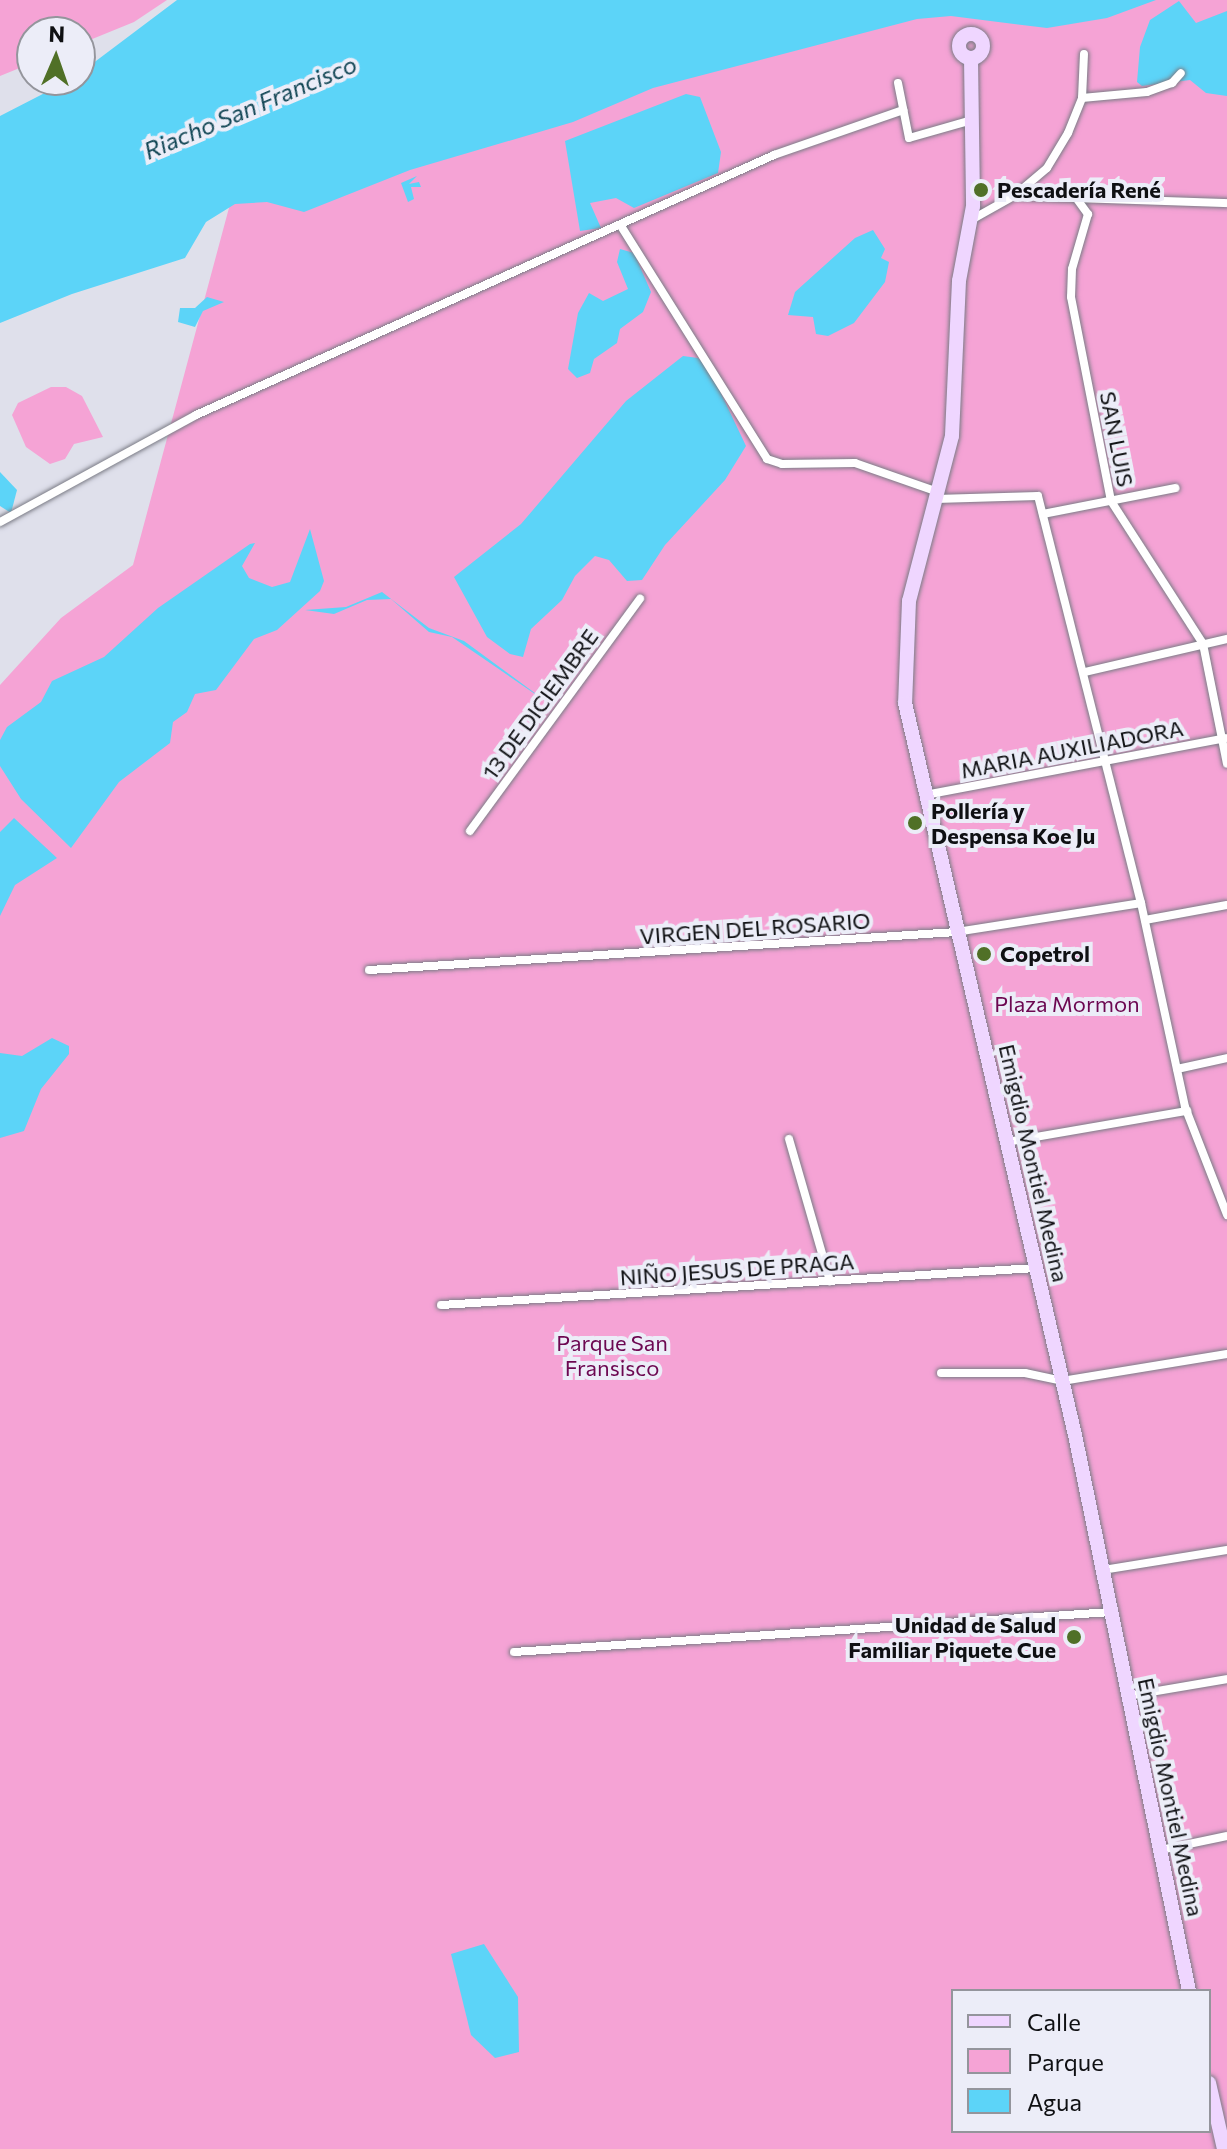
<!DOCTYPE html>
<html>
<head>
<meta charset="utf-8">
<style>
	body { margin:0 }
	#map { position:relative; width:1227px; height:2149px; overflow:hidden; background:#dfe0eb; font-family:Commissioner,sans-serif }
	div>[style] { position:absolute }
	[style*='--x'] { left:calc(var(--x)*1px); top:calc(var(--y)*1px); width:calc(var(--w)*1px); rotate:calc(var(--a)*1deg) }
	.green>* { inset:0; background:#f5a3d5 }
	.water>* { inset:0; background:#5cd4f8 }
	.roads { filter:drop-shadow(0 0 2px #7b7c86) drop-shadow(0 0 2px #7b7c86) }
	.minor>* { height:8px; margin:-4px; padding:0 4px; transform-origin:4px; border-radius:4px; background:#fff }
	.primary>* { height:14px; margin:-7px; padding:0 7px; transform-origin:7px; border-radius:7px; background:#efd6ff }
	.primary>.ring { margin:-7px; padding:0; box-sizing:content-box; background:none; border:14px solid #efd6ff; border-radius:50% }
	.dots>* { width:22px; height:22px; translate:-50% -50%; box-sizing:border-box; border:4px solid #ecedf8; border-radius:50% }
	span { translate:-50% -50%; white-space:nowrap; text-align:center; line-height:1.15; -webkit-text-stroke:8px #ecedf8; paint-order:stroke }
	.poi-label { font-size:22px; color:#0f1013; font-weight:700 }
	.left { translate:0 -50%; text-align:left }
	.right { translate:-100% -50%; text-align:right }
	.street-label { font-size:22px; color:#0f1013 }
	.park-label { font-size:22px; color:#6c0751 }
	.water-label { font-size:24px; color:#114554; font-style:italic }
	.legend { position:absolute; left:951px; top:1989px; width:260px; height:144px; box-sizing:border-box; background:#ecedf8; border:2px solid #94959c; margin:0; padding:10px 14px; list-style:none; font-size:24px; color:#0f1013 }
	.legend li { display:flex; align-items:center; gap:16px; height:40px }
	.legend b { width:40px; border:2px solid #94959c }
	.north { position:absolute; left:16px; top:16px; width:80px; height:80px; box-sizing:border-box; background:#ecedf8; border:2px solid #94959c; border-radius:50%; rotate:2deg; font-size:22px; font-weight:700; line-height:32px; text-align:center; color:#0f1013 }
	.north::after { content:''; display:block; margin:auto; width:28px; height:36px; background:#507027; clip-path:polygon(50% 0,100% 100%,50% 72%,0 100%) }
</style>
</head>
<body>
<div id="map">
	<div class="green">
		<div style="clip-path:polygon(0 0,167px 0,134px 22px,80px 44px,80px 32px,32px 32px,32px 63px,0 76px)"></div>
		<div style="clip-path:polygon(evenodd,673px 0,1227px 0,1227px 2149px,0 2149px,0 685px,61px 618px,133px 565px,269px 59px,673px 0,953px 1991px,1209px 1991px,1209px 2131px,953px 2131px,953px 1991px)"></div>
		<div style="clip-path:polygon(51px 387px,66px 387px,82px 396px,103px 437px,74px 444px,65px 459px,50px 464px,26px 447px,12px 415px,18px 403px)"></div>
	</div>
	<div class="water">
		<div style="clip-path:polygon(177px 0,1156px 0,1107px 18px,1047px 28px,951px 16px,917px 19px,653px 88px,573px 122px,410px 170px,304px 212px,267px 202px,235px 204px,206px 222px,185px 258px,72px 294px,0 323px,0 116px,70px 80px,80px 80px,80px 73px)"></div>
		<div style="clip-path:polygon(1179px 1px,1196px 23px,1227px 11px,1227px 96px,1206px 93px,1190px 80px,1142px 86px,1137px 82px,1140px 47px,1150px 20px)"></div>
		<div style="clip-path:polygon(686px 94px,700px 97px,721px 152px,718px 173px,634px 208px,616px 198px,590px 203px,601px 228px,580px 231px,565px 141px)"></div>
		<div style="clip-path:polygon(417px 176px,409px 184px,419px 182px,421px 187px,411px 187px,414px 199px,408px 202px,401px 183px)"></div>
		<div style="clip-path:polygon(873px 230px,885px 249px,881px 258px,889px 262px,885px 282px,854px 323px,828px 336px,816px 334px,813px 317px,788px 315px,795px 292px,855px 238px)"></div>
		<div style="clip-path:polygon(620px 249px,634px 253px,651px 292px,643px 312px,620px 329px,617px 343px,594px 359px,590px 373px,577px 378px,568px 369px,578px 313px,589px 293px,603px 301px,628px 289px,617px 262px)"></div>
		<div style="clip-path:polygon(207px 297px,224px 302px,203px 311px,195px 327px,178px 322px,180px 308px,195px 308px)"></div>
		<div style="clip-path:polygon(683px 356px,698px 358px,709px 368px,746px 446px,725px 480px,665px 545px,642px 580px,627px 581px,609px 560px,595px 556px,575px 576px,562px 600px,531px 629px,523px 657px,510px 654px,487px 637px,454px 577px,521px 524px,626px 401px)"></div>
		<div style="clip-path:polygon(0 472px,17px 490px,11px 513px,0 506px)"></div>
		<div style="clip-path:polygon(310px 529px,324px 581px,320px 591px,277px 630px,254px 639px,216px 690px,195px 694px,187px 712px,173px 722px,170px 743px,119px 782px,71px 848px,21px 799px,0 766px,0 740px,7px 727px,41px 702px,52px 681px,104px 657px,158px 608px,250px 544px,255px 543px,242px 566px,249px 578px,272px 587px,290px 582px)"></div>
		<div style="clip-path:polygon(382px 592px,429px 628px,464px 641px,551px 705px,452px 637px,429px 632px,391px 599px,367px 600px,334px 614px,305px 610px,346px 607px)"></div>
		<div style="clip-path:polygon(14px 818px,57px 858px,15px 885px,0 916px,0 832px)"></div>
		<div style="clip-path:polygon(52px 1038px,69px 1046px,69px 1054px,41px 1089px,24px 1131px,0 1138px,0 1053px,22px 1056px)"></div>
		<div style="clip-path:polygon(484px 1944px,518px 1997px,519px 2052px,495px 2058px,471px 2035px,451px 1954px)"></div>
	</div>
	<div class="roads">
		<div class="minor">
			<div style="--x:898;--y:83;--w:56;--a:78.7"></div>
			<div style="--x:909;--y:138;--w:66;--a:-15.9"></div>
			<div style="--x:1082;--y:98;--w:65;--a:-5.3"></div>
			<div style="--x:1147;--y:92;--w:27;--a:-20"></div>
			<div style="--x:1172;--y:83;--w:13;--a:-48"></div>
			<div style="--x:1074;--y:195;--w:24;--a:54"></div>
			<div style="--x:1088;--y:214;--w:57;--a:106.2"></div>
			<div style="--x:1072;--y:269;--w:28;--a:92"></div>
			<div style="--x:1071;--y:297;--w:208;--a:78.9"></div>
			<div style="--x:1111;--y:501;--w:170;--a:57.2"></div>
			<div style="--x:1203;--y:644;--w:122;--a:78.7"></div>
			<div style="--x:1014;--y:196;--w:43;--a:-40.3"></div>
			<div style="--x:1047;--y:168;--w:41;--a:-59"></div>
			<div style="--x:1068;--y:133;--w:38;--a:-68"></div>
			<div style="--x:1082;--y:98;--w:44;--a:-87.4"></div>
			<div style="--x:971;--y:220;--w:49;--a:-29.2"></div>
			<div style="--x:1014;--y:196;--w:213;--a:1.9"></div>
			<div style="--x:621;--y:226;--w:275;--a:57.9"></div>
			<div style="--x:767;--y:459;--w:16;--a:18"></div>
			<div style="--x:782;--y:464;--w:73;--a:-0.8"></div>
			<div style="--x:855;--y:463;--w:88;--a:19.3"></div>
			<div style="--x:936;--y:499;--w:102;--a:-1.7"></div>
			<div style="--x:1038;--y:496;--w:420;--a:75.8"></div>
			<div style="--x:1141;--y:903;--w:209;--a:77.8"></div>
			<div style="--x:1185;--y:1107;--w:116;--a:68.7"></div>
			<div style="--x:1043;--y:514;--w:135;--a:-11.1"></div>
			<div style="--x:0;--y:522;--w:223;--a:-28.6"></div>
			<div style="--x:196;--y:415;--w:634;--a:-24.22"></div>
			<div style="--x:774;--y:155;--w:137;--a:-19.2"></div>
			<div style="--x:1085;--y:672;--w:146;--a:-13.1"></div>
			<div style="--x:925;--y:795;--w:306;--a:-10.7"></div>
			<div style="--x:470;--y:831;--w:288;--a:-53.8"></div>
			<div style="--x:1145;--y:920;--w:83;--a:-10.4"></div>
			<div style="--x:369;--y:970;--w:588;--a:-3.7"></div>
			<div style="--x:956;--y:932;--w:187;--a:-8.9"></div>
			<div style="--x:1177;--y:1069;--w:51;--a:-12.4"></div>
			<div style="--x:789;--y:1139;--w:148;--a:73.9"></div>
			<div style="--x:1007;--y:1142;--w:183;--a:-9.8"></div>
			<div style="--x:441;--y:1305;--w:596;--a:-3.56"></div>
			<div style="--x:941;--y:1373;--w:84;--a:0"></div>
			<div style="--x:1025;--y:1373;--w:38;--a:12"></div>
			<div style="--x:1062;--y:1381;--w:167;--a:-9.3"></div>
			<div style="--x:1103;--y:1570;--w:126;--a:-9.2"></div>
			<div style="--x:514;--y:1652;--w:598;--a:-3.83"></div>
			<div style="--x:1128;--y:1696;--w:100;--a:-9.7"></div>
			<div style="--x:1160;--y:1850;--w:68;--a:-11.8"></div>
		</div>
		<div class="primary">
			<div class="ring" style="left:959px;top:34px;width:10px;height:10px"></div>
			<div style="--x:971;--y:58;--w:148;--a:89.2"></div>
			<div style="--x:973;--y:206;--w:76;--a:100.6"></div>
			<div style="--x:959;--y:281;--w:155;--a:92.6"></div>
			<div style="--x:952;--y:436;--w:171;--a:104.6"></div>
			<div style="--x:909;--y:601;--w:102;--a:92.2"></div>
			<div style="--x:905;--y:703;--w:751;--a:76.93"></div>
			<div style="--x:1075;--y:1435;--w:568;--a:78.41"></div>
			<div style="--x:1209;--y:2083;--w:68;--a:77.2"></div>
		</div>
	</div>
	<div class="dots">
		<div style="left:981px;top:190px;background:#507027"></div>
		<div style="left:915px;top:823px;background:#507027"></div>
		<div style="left:984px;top:954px;background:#507027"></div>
		<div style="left:1074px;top:1637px;background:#507027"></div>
	</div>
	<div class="poi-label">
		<span class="left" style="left:997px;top:190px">Pescadería René</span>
		<span class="left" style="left:931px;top:823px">Pollería y<br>Despensa Koe Ju</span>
		<span class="left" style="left:1000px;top:954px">Copetrol</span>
		<span class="right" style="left:1056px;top:1637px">Unidad de Salud<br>Familiar Piquete Cue</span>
	</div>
	<div class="street-label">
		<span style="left:1117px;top:439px;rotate:79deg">SAN LUIS</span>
		<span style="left:540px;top:704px;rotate:-54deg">13 DE DICIEMBRE</span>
		<span style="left:1072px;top:749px;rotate:-11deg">MARIA AUXILIADORA</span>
		<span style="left:755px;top:928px;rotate:-4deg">VIRGEN DEL ROSARIO</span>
		<span style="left:1034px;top:1163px;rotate:77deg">Emigdio Montiel Medina</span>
		<span style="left:737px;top:1269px;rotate:-4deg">NIÑO JESUS DE PRAGA</span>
		<span style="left:1171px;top:1797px;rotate:78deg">Emigdio Montiel Medina</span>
	</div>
	<div class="park-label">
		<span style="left:1067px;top:1004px">Plaza Mormon</span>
		<span style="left:612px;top:1355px">Parque San<br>Fransisco</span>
	</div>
	<div class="water-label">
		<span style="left:250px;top:107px;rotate:-23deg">Riacho San Francisco</span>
	</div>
	<ul class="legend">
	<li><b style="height:10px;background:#efd6ff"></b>Calle</li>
	<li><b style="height:22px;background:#f5a3d5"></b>Parque</li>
	<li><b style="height:22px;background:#5cd4f8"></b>Agua</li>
	</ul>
	<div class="north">N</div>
</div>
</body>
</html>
